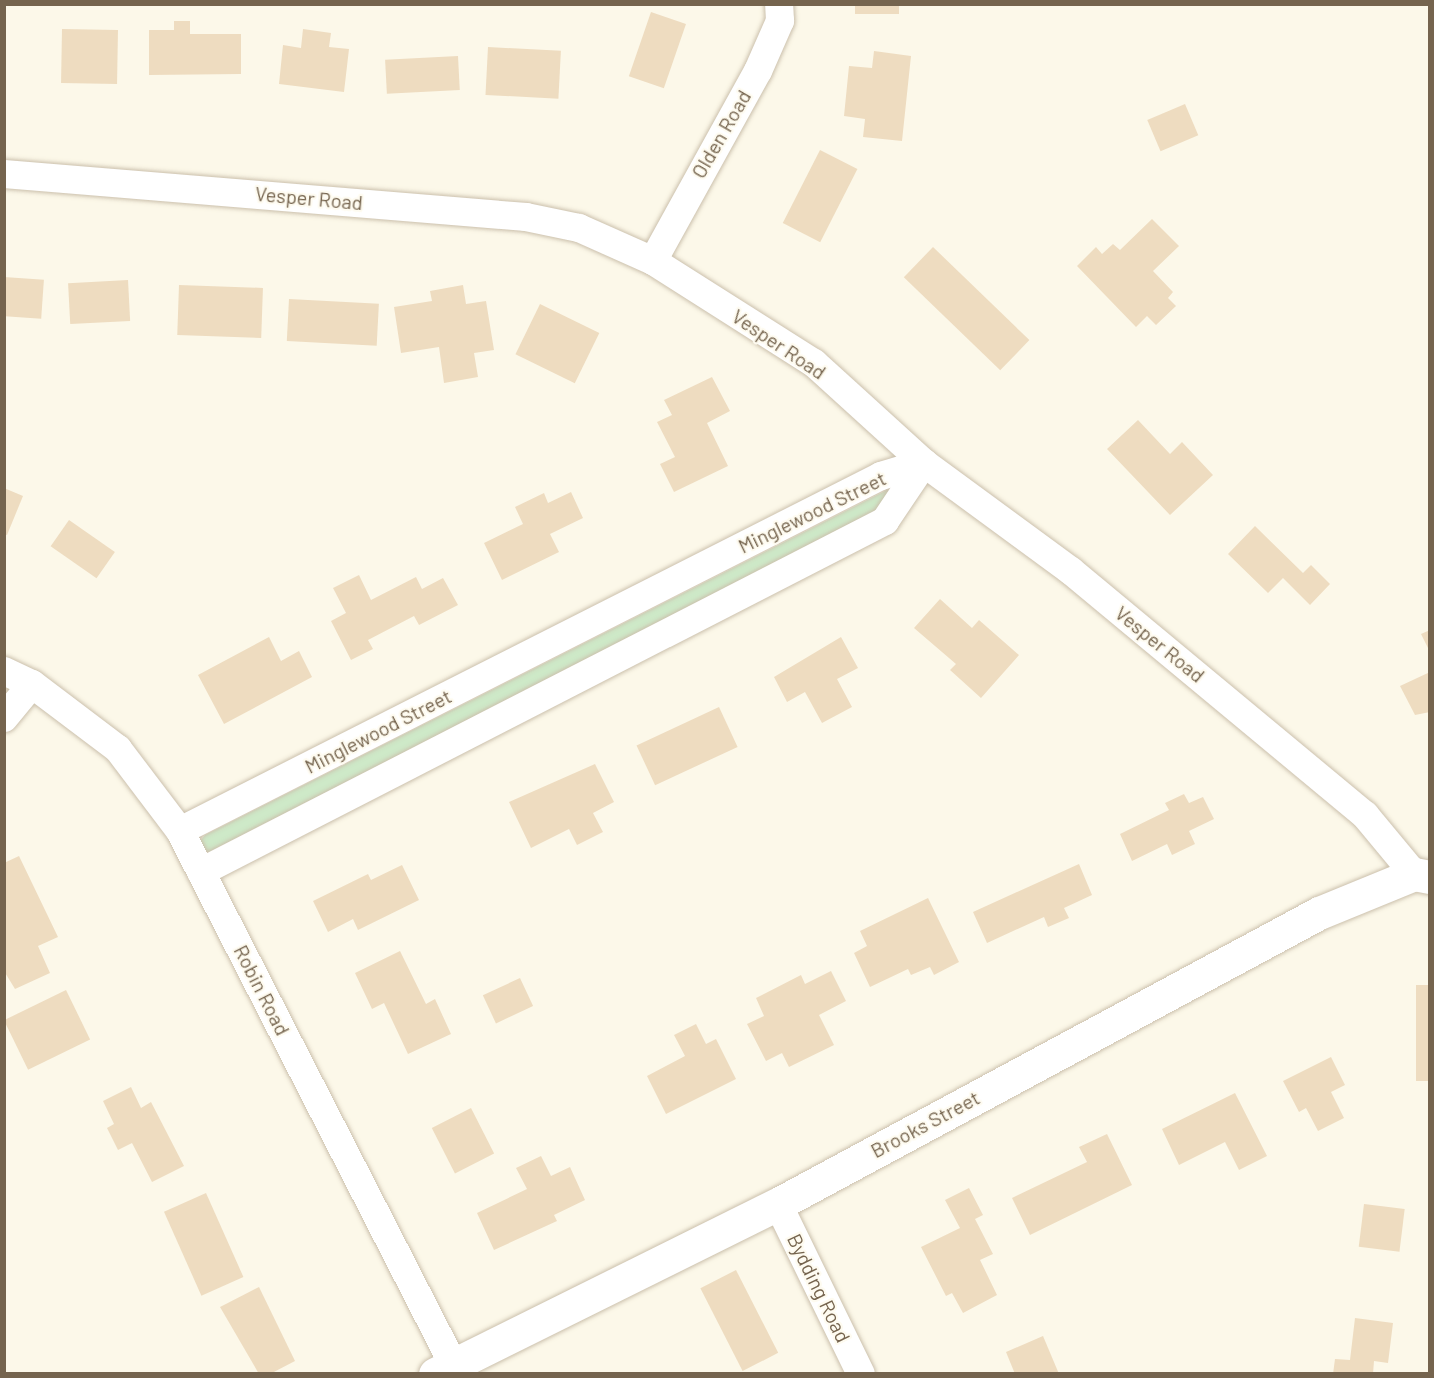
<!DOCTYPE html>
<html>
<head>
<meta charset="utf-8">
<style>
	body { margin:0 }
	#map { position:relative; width:1434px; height:1378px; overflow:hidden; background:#fcf8e9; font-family:Barlow,sans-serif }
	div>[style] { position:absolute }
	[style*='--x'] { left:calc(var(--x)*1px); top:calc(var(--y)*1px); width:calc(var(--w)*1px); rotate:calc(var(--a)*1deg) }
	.green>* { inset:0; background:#cee9c8 }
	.building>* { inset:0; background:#eedcc0; transform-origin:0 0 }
	.roads { filter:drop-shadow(0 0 2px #cbc0ac) drop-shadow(0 0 2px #cbc0ac) }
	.street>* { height:28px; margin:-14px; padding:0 14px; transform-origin:14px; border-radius:14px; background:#fff }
	.secondary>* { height:33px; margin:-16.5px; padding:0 16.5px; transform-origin:16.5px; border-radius:16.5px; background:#fff }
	span { translate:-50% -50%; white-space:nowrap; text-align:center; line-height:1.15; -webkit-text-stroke:4.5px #fefbf0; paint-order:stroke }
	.street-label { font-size:20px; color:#75644e }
	.frame { position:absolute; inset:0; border:6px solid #75644e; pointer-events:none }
</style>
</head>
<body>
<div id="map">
	<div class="green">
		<div style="clip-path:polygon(891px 488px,897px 501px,209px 852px,203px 850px,200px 841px,205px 835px)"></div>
	</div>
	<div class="building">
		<div style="left:855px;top:4px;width:44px;height:10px"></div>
		<div style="left:651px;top:12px;width:37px;height:68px;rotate:19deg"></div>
		<div style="clip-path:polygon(174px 21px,190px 21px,190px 34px,241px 34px,241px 74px,149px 75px,149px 30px,174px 30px)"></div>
		<div style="left:62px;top:29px;width:56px;height:54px;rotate:1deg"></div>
		<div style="clip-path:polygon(303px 29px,331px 33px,329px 47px,349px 49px,344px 92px,279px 84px,283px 45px,301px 48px)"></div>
		<div style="left:488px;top:47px;width:73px;height:48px;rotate:3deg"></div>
		<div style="clip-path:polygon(874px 51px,911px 56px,902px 141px,863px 137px,865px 119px,844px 116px,849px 66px,872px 68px)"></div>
		<div style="left:458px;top:56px;width:34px;height:73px;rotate:87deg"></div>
		<div style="left:1185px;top:104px;width:34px;height:41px;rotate:67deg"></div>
		<div style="left:820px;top:150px;width:42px;height:82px;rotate:27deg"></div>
		<div style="clip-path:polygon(1152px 219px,1179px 246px,1153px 271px,1173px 292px,1168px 298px,1176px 306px,1156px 325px,1147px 316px,1136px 327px,1077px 266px,1096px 247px,1102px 254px,1113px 244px,1120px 250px)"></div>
		<div style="left:933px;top:247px;width:134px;height:42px;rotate:44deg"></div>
		<div style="left:4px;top:277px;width:40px;height:39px;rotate:4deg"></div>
		<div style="left:128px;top:280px;width:41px;height:60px;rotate:87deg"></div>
		<div style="left:179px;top:285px;width:84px;height:50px;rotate:2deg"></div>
		<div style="clip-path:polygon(463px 285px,466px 304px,486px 301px,494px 350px,474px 353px,478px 377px,444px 383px,439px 347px,401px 353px,394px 307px,432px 301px,430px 291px)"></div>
		<div style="left:289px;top:299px;width:90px;height:42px;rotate:3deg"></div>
		<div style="left:540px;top:304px;width:66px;height:56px;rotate:26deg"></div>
		<div style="clip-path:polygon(712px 377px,730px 411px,707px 423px,728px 466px,674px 492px,660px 464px,675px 457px,657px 422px,672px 415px,664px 400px)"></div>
		<div style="clip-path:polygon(1138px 420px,1170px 454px,1182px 442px,1213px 475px,1170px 515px,1107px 449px)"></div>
		<div style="clip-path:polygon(4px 488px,23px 496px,7px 535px,4px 534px)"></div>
		<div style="clip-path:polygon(571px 492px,583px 518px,550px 534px,559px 552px,502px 580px,484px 543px,523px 524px,515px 507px,544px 493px,548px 503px)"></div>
		<div style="left:69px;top:520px;width:56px;height:32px;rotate:35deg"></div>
		<div style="clip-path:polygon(1255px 526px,1303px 573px,1311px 565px,1330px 584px,1310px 605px,1283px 578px,1268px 593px,1228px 554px)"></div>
		<div style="clip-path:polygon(359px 575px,371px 600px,416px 577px,422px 589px,443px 578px,458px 605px,419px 625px,414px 616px,368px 640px,373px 649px,351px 660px,331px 621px,346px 613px,333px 588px)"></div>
		<div style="clip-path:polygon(940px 599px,972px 628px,979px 620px,1019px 655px,981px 698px,950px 670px,956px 664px,914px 628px)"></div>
		<div style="clip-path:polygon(1430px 630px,1430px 652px,1421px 634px)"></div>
		<div style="clip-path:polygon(269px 637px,281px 661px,299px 651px,312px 677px,224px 724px,198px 675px)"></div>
		<div style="clip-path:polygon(841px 637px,858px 668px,837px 679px,852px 707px,822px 723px,805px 692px,787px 702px,774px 677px)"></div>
		<div style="clip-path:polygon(1430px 672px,1430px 712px,1415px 715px,1400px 686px)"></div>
		<div style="left:719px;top:707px;width:44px;height:91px;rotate:65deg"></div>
		<div style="clip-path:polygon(595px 764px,614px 802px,593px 813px,603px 832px,577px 845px,569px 829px,531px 848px,509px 802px)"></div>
		<div style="clip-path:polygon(1184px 794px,1189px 803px,1203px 797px,1214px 819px,1189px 831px,1195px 844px,1172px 855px,1167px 844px,1132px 861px,1120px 834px,1169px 810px,1165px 803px)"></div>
		<div style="clip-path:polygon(19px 856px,58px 937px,38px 946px,50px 973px,15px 989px,4px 971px,4px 863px)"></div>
		<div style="clip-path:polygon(1079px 864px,1092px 895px,1064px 908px,1069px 918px,1048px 927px,1044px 917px,987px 943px,973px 912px)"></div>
		<div style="clip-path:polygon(402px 865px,419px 900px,358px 930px,353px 919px,328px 932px,313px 901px,368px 874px,371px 880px)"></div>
		<div style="clip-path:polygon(928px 898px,959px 962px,934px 975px,930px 967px,911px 975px,908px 969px,870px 987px,854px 953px,867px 946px,860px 931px)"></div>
		<div style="clip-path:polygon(400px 951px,426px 1004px,435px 999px,451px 1034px,408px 1054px,384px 1003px,372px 1009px,355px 973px)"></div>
		<div style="clip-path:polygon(831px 971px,846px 1001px,819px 1015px,834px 1045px,789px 1067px,782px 1053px,766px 1061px,747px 1024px,764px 1016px,756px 998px,801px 975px,805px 984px)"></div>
		<div style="left:520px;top:978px;width:31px;height:41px;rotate:65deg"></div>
		<div style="left:1416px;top:985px;width:14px;height:96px"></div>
		<div style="left:66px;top:990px;width:55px;height:69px;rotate:64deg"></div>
		<div style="clip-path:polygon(696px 1024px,706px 1044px,716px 1039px,736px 1079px,666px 1114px,647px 1076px,685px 1056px,674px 1035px)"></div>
		<div style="clip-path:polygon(1331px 1057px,1345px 1085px,1331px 1092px,1344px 1118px,1318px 1131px,1306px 1108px,1299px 1112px,1283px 1081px)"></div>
		<div style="clip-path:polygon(131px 1087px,141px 1108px,151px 1102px,184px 1166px,152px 1182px,132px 1143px,118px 1150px,107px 1128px,114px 1124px,103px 1101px)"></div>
		<div style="clip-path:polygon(1235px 1093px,1267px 1156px,1239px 1170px,1225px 1142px,1179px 1165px,1162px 1129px)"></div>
		<div style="left:471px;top:1108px;width:51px;height:44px;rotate:63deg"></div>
		<div style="clip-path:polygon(1107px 1134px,1132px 1185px,1030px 1235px,1012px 1198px,1087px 1162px,1079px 1147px)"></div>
		<div style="clip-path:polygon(541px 1156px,551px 1176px,570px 1167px,585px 1200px,554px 1215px,557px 1221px,494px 1250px,477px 1213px,527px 1189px,516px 1168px)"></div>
		<div style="clip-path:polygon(969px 1188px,983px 1215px,975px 1219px,993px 1254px,980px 1260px,997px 1295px,963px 1313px,952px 1293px,946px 1296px,921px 1247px,960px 1228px,945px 1200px)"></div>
		<div style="left:206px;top:1193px;width:92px;height:46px;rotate:66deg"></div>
		<div style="left:1364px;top:1204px;width:41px;height:43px;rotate:7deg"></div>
		<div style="left:736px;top:1270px;width:93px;height:40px;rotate:63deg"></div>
		<div style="clip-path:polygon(259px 1287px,295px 1361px,270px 1374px,259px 1374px,220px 1307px)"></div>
		<div style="clip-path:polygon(1355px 1318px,1393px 1323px,1388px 1363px,1374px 1361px,1373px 1374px,1333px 1374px,1335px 1359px,1350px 1360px)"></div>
		<div style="clip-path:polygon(1043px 1336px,1059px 1374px,1015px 1374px,1006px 1352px)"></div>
	</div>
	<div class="roads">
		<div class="street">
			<div style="--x:4;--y:174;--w:524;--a:4.71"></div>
			<div style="--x:526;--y:217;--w:54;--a:11.7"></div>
			<div style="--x:579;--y:228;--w:81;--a:24"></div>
			<div style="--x:653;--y:261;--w:191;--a:32.4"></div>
			<div style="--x:814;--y:363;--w:149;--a:42.3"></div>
			<div style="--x:924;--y:463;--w:182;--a:36.3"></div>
			<div style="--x:1071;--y:571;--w:382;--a:39.7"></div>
			<div style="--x:1365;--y:815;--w:77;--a:50.3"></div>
			<div style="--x:653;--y:261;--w:217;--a:-61.1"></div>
			<div style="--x:758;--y:71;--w:55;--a:-66.3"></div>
			<div style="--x:780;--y:21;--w:17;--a:-93"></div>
			<div style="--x:4;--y:671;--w:31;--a:25"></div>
			<div style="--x:32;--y:684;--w:108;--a:37.1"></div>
			<div style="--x:118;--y:749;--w:103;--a:52.9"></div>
			<div style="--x:180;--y:831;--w:599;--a:62.88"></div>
			<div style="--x:4;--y:718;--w:44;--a:-50.5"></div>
			<div style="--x:180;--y:831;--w:786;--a:-26.86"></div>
			<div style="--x:881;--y:476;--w:45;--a:-16.8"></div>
			<div style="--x:201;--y:872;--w:769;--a:-27.16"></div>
			<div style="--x:885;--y:521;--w:70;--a:-56.1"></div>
			<div style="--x:778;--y:1204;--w:189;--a:64"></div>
		</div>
		<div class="secondary">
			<div style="--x:435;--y:1374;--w:383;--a:-26.4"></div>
			<div style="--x:778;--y:1204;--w:614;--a:-28.28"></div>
			<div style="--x:1319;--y:913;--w:103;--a:-22.3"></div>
			<div style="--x:1414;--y:874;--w:16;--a:11"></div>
		</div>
	</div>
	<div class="street-label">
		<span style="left:721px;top:134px;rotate:-60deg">Olden Road</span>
		<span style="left:309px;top:198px;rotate:5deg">Vesper Road</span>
		<span style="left:779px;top:344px;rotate:34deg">Vesper Road</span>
		<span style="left:812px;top:512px;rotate:-26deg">Minglewood Street</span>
		<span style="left:1160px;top:644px;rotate:39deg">Vesper Road</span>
		<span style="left:378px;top:731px;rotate:-27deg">Minglewood Street</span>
		<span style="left:262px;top:990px;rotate:63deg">Robin Road</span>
		<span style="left:925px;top:1124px;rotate:-28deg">Brooks Street</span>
		<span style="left:819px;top:1288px;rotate:64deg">Bydding Road</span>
	</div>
	<div class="frame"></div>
</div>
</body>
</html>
